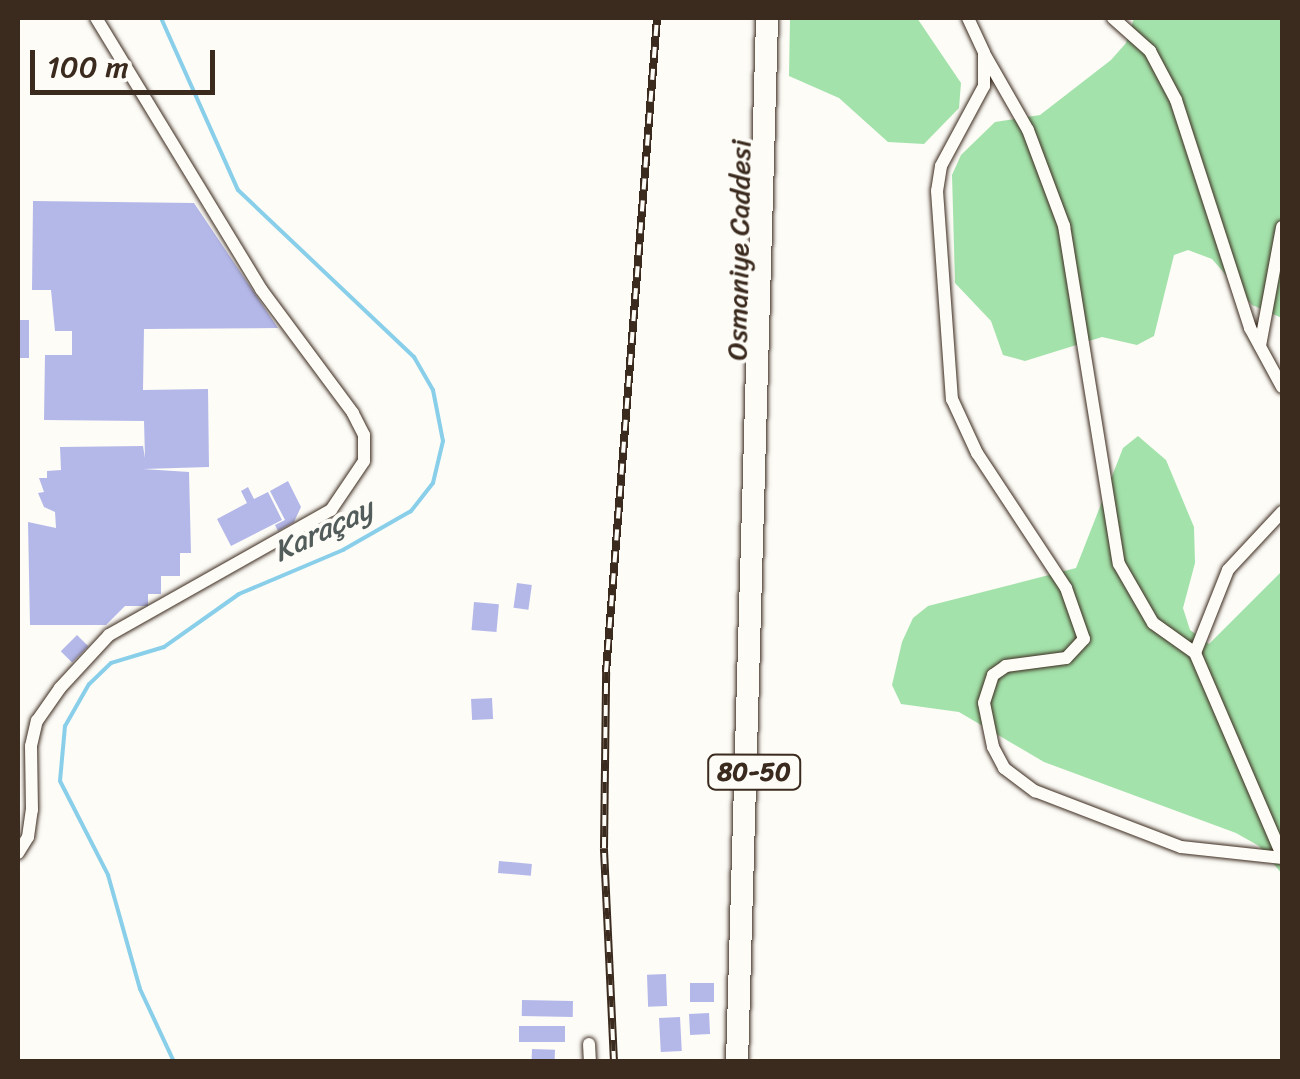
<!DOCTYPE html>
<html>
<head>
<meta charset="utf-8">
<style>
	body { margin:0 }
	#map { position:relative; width:1300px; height:1079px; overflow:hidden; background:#fdfcf7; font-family:Sriracha,sans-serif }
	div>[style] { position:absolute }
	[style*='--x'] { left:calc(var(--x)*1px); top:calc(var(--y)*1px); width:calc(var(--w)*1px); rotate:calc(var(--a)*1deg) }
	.green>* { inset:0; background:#a3e2aa }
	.stream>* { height:4px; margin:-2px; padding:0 2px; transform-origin:2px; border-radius:2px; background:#89cfea }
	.building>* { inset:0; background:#b4b8e9; transform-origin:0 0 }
	.roads { filter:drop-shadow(0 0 2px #3b2a1e) drop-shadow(0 0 2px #3b2a1e) }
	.street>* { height:12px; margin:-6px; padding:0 6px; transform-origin:6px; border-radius:6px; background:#fdfcf7 }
	.highway>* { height:22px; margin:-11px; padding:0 11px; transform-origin:11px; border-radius:11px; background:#fdfcf7 }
	.rail>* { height:8px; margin-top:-4px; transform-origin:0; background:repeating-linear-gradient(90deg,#fdfcf7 0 11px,#3b2a1e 0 22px); box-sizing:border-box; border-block:2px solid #3b2a1e }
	span { translate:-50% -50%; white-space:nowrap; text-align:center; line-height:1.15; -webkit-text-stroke:8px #fdfcf7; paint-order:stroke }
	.shield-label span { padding:2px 8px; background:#fdfcf7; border:2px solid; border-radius:8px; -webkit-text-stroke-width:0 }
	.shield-label { font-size:25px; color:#3b2a1e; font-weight:700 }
	.street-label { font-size:28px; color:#3b2a1e }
	.water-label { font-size:30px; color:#525c5b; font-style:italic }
	.frame { position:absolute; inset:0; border:20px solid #3b2a1e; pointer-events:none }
	.scale { position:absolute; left:30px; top:50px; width:185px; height:45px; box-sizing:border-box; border:5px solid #3b2a1e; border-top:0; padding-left:12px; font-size:30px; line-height:35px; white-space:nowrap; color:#3b2a1e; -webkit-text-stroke:8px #fdfcf7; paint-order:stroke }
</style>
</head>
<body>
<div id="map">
	<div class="green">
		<div style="clip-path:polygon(790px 18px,917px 18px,961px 83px,959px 108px,924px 144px,888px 142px,839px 98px,789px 76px)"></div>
		<div style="clip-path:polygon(1134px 18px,1282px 18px,1282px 318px,1252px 305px,1212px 259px,1188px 250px,1174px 255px,1154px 336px,1137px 345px,1102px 337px,1025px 361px,1003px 355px,991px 321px,955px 283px,952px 175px,961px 155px,995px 122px,1040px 115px,1111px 60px,1126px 43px)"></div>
		<div style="clip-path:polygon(1138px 436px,1166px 460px,1194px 527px,1195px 563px,1183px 608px,1190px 630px,1209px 644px,1282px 571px,1282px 874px,1259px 846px,1236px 833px,1044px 762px,959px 712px,901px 704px,892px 685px,902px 642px,913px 618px,928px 606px,1076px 568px,1123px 448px)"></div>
	</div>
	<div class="stream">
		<div style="--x:161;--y:18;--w:188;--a:65.9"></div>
		<div style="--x:238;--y:190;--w:243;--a:43.5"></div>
		<div style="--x:414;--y:357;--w:38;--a:60"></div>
		<div style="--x:433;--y:390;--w:52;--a:78.9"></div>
		<div style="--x:443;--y:441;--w:43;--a:103.4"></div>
		<div style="--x:433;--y:483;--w:36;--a:128"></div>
		<div style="--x:411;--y:511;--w:78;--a:150.2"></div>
		<div style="--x:343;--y:550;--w:113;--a:157.1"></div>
		<div style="--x:239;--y:594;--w:92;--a:144.8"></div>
		<div style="--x:164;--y:647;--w:55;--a:163.2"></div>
		<div style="--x:111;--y:663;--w:30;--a:136"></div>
		<div style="--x:89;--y:684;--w:48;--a:119.7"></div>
		<div style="--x:65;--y:726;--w:55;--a:95.2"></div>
		<div style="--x:60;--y:781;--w:106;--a:62.9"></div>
		<div style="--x:108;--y:875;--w:118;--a:74.3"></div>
		<div style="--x:140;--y:989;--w:81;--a:65"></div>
	</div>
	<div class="building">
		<div style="clip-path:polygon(33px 201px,194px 203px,278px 328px,144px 329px,143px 390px,208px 389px,209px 467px,143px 469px,189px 472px,191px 553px,180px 553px,180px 576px,161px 576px,161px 594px,148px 594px,148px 606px,125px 606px,106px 625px,30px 625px,28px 522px,56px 528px,55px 512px,44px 507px,38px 493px,44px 492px,39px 478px,47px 478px,47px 471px,61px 470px,60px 447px,143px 446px,145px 458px,144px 421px,44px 420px,45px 355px,72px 355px,72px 331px,55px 331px,51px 290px,32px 290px)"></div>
		<div style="left:18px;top:320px;width:11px;height:38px"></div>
		<div style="clip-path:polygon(288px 481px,301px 507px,294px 522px,278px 531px,275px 525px,285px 520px,270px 491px)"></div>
		<div style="clip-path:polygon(248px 487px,254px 499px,268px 492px,282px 520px,231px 546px,217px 519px,247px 503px,241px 491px)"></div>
		<div style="left:517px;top:583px;width:15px;height:25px;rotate:8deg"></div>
		<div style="left:474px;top:602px;width:25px;height:28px;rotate:5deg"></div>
		<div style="left:77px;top:635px;width:16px;height:23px;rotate:45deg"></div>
		<div style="left:492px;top:698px;width:21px;height:21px;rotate:87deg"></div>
		<div style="left:499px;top:861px;width:33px;height:12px;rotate:5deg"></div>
		<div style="left:666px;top:974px;width:32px;height:19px;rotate:88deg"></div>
		<div style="left:690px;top:983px;width:24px;height:19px"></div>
		<div style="left:522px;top:1000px;width:51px;height:16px;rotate:1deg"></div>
		<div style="left:709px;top:1013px;width:21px;height:20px;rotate:87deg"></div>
		<div style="left:680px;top:1017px;width:34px;height:21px;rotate:87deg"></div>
		<div style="left:519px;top:1026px;width:46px;height:16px"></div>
		<div style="left:532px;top:1049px;width:23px;height:13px;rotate:2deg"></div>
	</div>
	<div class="roads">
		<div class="street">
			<div style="--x:968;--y:18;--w:38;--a:65"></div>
			<div style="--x:984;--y:53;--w:33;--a:90"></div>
			<div style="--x:984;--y:86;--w:91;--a:118.3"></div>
			<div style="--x:941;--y:166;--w:25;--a:99"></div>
			<div style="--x:937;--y:191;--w:209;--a:85.9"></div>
			<div style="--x:952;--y:399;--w:60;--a:65.2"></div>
			<div style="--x:977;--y:453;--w:162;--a:56.6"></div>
			<div style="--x:1066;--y:588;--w:54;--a:70.6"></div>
			<div style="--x:1084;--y:639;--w:26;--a:133"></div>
			<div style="--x:1066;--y:658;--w:61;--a:172.4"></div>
			<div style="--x:1006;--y:666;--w:16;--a:145"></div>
			<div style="--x:993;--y:675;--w:29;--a:108"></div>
			<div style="--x:984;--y:703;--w:45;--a:78.4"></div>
			<div style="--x:993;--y:747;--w:24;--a:62"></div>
			<div style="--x:1004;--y:768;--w:39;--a:37"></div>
			<div style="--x:1035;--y:791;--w:156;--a:21"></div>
			<div style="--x:1181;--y:847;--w:102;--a:6.2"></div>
			<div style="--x:1113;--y:18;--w:50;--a:41.7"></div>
			<div style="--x:1150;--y:51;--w:55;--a:62"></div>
			<div style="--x:1176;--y:100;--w:240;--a:72"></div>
			<div style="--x:1250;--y:328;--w:67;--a:61.5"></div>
			<div style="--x:985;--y:55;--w:86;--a:60.2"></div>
			<div style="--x:1028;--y:130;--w:103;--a:69.4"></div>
			<div style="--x:1064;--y:226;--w:342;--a:80.8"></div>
			<div style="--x:1119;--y:564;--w:68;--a:60"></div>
			<div style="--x:1153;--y:623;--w:52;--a:35.5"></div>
			<div style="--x:1260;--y:346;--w:121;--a:-79.5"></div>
			<div style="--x:1282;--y:512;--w:79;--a:133"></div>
			<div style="--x:1228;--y:570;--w:89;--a:111.7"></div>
			<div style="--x:1195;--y:653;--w:220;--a:66.7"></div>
			<div style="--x:18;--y:853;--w:19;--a:-58"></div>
			<div style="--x:28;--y:837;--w:27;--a:-82"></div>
			<div style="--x:32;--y:810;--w:64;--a:-90.9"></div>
			<div style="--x:31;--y:746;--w:26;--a:-77"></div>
			<div style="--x:37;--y:721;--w:40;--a:-55.1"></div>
			<div style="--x:60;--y:688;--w:72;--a:-47.2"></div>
			<div style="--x:109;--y:635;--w:255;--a:-29.4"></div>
			<div style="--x:331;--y:510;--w:59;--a:-56"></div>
			<div style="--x:364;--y:461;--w:26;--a:-90"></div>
			<div style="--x:364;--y:435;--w:25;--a:-117"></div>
			<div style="--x:353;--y:413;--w:154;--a:-126.6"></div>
			<div style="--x:261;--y:289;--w:317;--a:-121.3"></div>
			<div style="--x:589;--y:1044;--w:18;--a:87"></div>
		</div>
		<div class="highway">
			<div style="--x:737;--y:1062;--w:1044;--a:-88.35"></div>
		</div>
	</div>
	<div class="rail">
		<div style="--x:614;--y:1062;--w:214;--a:-92.7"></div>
		<div style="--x:604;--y:848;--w:176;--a:-89.3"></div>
		<div style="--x:606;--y:672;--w:656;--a:-85.54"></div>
	</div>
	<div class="shield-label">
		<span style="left:754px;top:772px">80-50</span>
	</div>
	<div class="street-label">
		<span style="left:739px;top:250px;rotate:-89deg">Osmaniye Caddesi</span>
	</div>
	<div class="water-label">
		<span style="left:323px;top:530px;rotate:-26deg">Karaçay</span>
	</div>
	<div class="frame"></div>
	<div class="scale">100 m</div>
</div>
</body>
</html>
